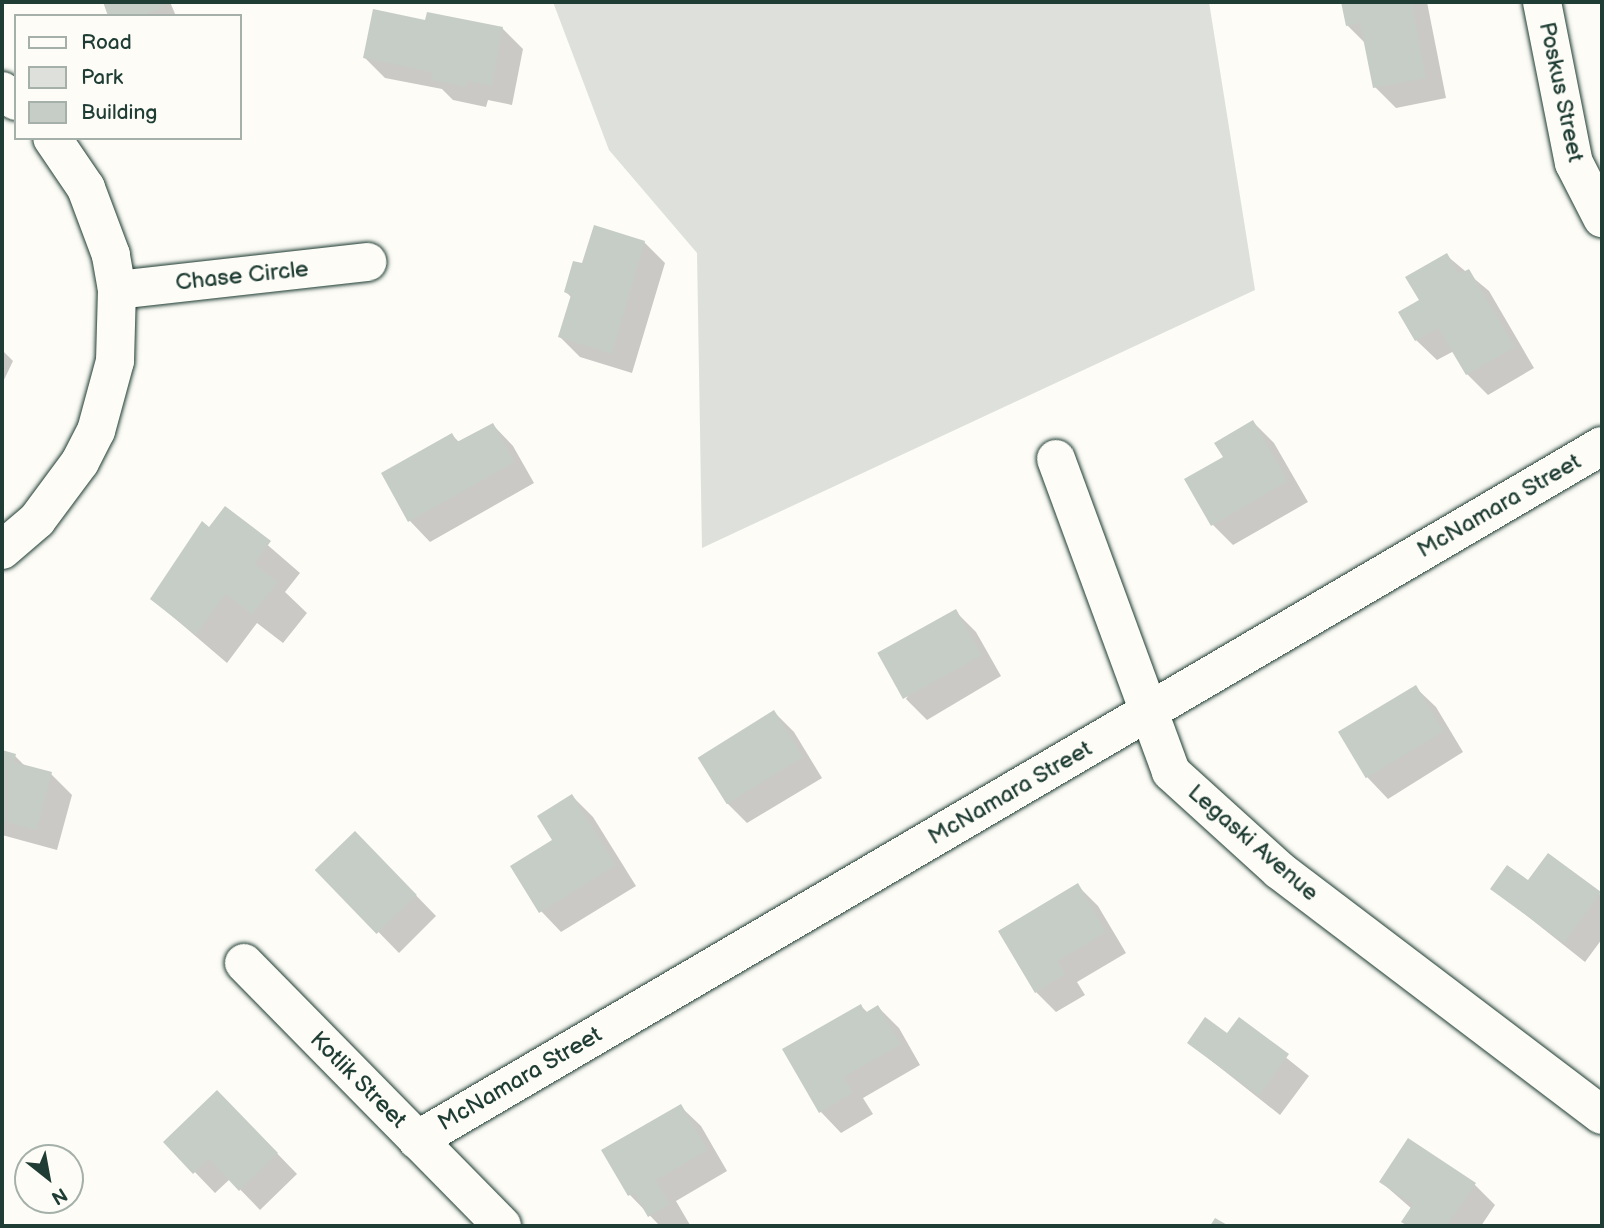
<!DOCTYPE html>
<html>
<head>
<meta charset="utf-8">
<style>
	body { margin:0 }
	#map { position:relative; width:1604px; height:1228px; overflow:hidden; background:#fdfcf7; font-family:"Balsamiq Sans",sans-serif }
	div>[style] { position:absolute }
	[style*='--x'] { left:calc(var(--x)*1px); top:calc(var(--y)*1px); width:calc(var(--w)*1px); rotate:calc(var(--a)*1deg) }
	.green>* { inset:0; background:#dde0db }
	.shadow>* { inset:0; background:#0003 }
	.building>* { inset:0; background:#c6cdc7; transform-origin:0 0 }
	.roads { filter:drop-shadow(0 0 2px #1f3d34) drop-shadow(0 0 2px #1f3d34) }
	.minor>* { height:38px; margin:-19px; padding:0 19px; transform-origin:19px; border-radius:19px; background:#fdfcf7 }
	span { translate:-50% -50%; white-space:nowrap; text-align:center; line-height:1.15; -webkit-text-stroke:6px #fdfcf7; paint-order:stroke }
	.street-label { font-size:23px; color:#1f3d34 }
	.frame { position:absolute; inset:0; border:4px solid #1f3d34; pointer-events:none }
	.legend { position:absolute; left:14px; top:14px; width:228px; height:126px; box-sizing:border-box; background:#fdfcf7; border:2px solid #a4b0a9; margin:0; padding:9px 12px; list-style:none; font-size:21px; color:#1f3d34 }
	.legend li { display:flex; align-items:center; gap:14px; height:35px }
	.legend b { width:35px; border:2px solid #a4b0a9 }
	.north { position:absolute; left:14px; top:1144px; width:70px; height:70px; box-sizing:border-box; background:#fdfcf7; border:2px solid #a4b0a9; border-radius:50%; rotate:149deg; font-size:19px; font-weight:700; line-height:28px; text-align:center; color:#1f3d34 }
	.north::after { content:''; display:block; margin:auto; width:24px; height:32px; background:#1f3d34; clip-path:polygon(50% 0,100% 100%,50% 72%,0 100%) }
</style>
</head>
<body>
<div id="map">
	<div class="green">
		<div style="clip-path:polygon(553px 2px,1209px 2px,1255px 290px,702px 548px,697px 253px,609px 150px)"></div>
	</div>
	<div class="shadow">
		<div style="clip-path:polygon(105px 2px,170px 2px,176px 16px,110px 16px)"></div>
		<div style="clip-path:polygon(1343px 2px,1427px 2px,1446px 98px,1396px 108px,1375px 87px,1366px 44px,1347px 25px)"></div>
		<div style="clip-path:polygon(502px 28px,523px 49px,512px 105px,488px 100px,486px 107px,453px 100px,442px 89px,385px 78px,365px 58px)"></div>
		<div style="clip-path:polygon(644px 242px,665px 263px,632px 373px,580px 357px,560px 337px,572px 298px,566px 292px,584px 265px)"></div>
		<div style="clip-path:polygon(1446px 255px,1489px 291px,1534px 368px,1488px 395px,1467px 374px,1454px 351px,1437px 360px,1416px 340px)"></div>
		<div style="clip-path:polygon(2px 350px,13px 361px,2px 384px)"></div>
		<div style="clip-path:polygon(1253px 422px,1274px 443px,1308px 502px,1233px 545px,1213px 525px,1225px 458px)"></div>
		<div style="clip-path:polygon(493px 425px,513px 446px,534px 483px,430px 542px,410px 521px,383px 474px,452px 435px,460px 443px)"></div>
		<div style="clip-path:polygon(225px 508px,300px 573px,285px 592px,307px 613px,283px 643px,257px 623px,227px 663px,152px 599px)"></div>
		<div style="clip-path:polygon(956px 612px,976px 632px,1001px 676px,927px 720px,906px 699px)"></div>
		<div style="clip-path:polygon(1415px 687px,1436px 707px,1463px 752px,1388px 799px,1368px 778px,1340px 733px)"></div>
		<div style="clip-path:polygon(774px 712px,794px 732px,822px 778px,747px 823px,727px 803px)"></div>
		<div style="clip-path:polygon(2px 752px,15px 756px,26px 767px,51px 774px,72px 795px,57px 850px,2px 835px)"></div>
		<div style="clip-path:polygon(572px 796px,593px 817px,636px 886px,561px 932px,541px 911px,554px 840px)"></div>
		<div style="clip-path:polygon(375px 853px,436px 916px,399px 953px,317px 869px)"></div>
		<div style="clip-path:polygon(1548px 856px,1602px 896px,1602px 939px,1585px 962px,1492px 888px,1528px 882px)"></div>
		<div style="clip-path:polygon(1078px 886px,1098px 906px,1126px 953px,1077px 982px,1085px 995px,1056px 1012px,1036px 992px)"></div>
		<div style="clip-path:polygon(861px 1006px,868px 1013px,878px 1007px,899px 1028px,920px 1065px,863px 1098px,873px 1114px,841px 1133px,821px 1112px)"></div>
		<div style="clip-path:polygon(1239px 1020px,1309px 1076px,1280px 1115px,1189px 1043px,1228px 1036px)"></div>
		<div style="clip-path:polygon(680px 1106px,701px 1126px,727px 1171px,676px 1201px,690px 1225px,660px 1226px,630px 1195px)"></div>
		<div style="clip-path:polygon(238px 1113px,297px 1174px,260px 1210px,230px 1179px,215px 1193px,166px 1142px)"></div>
		<div style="clip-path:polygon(1381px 1182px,1475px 1185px,1495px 1205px,1481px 1226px,1408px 1226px,1403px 1221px,1412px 1209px)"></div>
	</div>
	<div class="building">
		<div style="clip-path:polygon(103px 2px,159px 2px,162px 8px,142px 16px,108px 16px)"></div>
		<div style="clip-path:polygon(1341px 2px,1412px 2px,1426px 78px,1373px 88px,1360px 23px,1346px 26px)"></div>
		<div style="clip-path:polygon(373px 9px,425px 20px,427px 12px,503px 27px,492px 86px,467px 81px,466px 87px,431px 80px,432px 72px,363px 58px)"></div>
		<div style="clip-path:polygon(594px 225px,645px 241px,612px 354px,558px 337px,571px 295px,564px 292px,573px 261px,582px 263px)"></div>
		<div style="clip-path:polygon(1447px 253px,1459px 274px,1469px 269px,1515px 347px,1466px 375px,1438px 328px,1415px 341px,1398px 312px,1419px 300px,1405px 277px)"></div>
		<div style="clip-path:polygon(1253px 420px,1288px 481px,1211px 526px,1184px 479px,1223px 457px,1214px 443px)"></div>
		<div style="clip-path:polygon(493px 423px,515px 462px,408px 522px,381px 473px,452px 433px,457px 442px)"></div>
		<div style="clip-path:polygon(225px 506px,271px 541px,254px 564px,278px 582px,252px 615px,226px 594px,196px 635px,150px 599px,202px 521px,209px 527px)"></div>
		<div style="left:956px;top:609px;width:53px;height:90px;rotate:61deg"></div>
		<div style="left:1416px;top:685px;width:54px;height:91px;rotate:59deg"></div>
		<div style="left:774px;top:710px;width:55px;height:90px;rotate:58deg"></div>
		<div style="clip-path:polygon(2px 750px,16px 754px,14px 762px,52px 772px,37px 830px,2px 821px)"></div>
		<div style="clip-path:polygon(572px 794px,616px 865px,539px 913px,510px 866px,552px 840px,537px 816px)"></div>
		<div style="left:355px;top:831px;width:89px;height:56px;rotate:46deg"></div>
		<div style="clip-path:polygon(1548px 853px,1601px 892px,1564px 943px,1490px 889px,1507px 865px,1528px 880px)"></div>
		<div style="clip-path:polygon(1078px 883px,1106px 932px,1058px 961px,1065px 974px,1035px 993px,998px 931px)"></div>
		<div style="clip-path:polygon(861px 1004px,865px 1013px,878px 1005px,901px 1044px,844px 1077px,853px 1093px,819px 1113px,782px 1049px)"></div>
		<div style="clip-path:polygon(1205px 1017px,1227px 1033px,1239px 1017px,1289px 1054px,1259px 1096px,1187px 1043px)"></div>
		<div style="clip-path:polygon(217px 1090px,278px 1153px,239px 1191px,209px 1159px,193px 1174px,163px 1142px)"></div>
		<div style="clip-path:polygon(681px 1104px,708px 1150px,656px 1180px,670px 1204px,648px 1217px,634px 1193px,628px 1196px,601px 1150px)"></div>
		<div style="clip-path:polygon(1408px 1138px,1476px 1183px,1447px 1226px,1408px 1226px,1401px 1222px,1413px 1204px,1379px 1182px)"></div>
		<div style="clip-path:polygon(1215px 1218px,1229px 1226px,1210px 1226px)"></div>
	</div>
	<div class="roads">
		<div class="minor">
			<div style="--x:1542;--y:2;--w:164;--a:78.8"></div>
			<div style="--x:1574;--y:163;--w:62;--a:63"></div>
			<div style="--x:2;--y:91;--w:17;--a:36"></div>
			<div style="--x:117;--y:290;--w:252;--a:-6.4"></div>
			<div style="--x:1056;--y:459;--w:333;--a:69.8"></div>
			<div style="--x:1171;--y:772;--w:146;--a:42.2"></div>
			<div style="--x:1279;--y:870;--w:405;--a:37.2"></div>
			<div style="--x:2;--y:550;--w:46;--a:-40.6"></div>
			<div style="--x:37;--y:520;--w:72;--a:-53.4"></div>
			<div style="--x:80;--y:462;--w:35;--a:-63"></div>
			<div style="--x:96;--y:431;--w:73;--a:-74.8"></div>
			<div style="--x:115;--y:361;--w:71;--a:-88.4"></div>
			<div style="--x:117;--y:290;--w:36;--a:-100"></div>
			<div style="--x:111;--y:255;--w:72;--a:-110.5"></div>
			<div style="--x:86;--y:188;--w:60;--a:-124.2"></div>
			<div style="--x:244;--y:963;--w:368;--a:45.5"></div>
			<div style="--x:417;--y:1140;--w:1373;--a:-30.36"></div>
		</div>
	</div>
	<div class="street-label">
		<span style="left:1561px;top:92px;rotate:78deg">Poskus Street</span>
		<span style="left:242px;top:276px;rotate:-6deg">Chase Circle</span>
		<span style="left:1499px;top:506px;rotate:-30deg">McNamara Street</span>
		<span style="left:1010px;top:793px;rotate:-30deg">McNamara Street</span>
		<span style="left:1253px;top:843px;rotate:41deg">Legaski Avenue</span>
		<span style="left:520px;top:1079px;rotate:-30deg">McNamara Street</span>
		<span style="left:358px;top:1080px;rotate:45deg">Kotlik Street</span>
	</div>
	<div class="frame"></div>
	<ul class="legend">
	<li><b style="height:9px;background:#fdfcf7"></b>Road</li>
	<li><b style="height:19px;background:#dde0db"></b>Park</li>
	<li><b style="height:19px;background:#c6cdc7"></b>Building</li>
	</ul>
	<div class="north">N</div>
</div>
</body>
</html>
